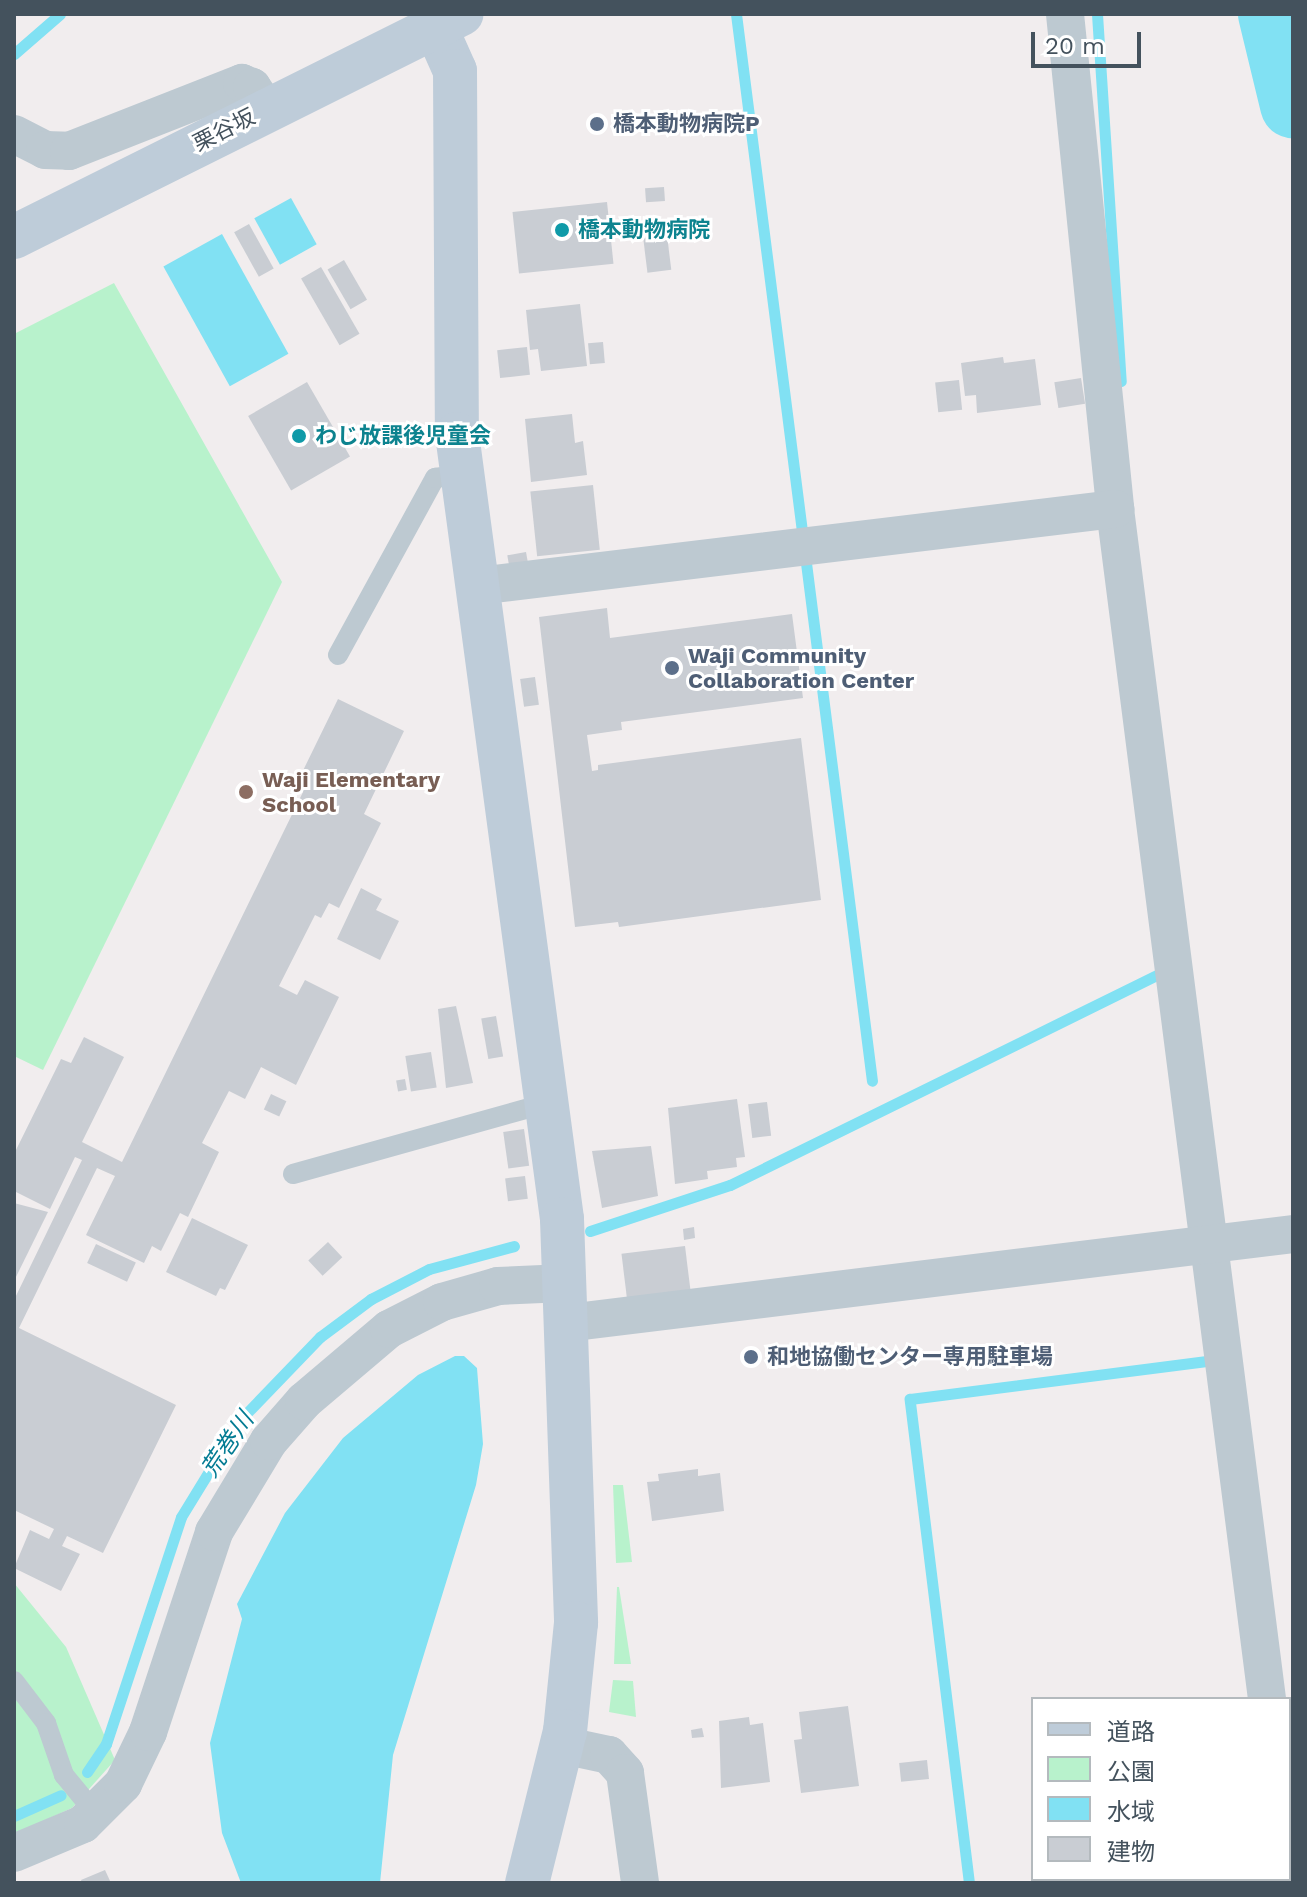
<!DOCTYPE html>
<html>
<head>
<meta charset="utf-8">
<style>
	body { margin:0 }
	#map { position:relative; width:1307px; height:1897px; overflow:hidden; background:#f1edee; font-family:"Work Sans","Noto Sans JP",sans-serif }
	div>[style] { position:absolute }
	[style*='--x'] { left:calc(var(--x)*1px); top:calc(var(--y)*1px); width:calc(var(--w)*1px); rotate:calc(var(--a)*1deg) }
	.green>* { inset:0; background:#b8f2cc }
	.water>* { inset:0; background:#81e1f3; transform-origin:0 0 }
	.stream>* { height:11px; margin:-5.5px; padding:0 5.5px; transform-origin:5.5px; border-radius:5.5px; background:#81e1f3 }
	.river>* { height:66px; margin:-33px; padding:0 33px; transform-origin:33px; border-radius:33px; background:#81e1f3 }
	.building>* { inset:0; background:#c9cdd3; transform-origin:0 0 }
	.lane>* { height:20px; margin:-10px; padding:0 10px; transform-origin:10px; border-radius:10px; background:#bdc9d1 }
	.street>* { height:38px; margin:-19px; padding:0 19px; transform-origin:19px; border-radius:19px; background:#bdc9d1 }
	.secondary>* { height:44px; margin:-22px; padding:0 22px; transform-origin:22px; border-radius:22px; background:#beccd9 }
	.dots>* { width:22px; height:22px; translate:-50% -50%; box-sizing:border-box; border:4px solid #fff; border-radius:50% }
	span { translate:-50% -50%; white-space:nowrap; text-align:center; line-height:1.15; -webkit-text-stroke:6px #fff; paint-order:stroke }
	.service-label { font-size:22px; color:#4e5e75; font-weight:700 }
	.left { translate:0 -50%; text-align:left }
	.street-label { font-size:22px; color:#44525d }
	.culture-label { font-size:22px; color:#0d838f; font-weight:700 }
	.education-label { font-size:22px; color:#785e54; font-weight:700 }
	.water-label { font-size:24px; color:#037b93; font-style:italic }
	.frame { position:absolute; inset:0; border:16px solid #44525d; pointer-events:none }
	.legend { position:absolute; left:1031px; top:1697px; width:260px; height:184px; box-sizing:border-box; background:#fff; border:2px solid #b4babe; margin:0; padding:10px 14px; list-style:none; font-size:24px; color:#44525d }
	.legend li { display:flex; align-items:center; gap:16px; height:40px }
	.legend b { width:40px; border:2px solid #b4babe }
	.scale { position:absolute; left:1031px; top:32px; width:110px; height:36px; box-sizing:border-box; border:4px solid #44525d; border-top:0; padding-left:10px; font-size:24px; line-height:28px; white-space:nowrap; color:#44525d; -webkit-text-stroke:6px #fff; paint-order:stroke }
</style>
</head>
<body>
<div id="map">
	<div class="green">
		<div style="clip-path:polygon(114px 283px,282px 582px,43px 1070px,14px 1056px,14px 334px)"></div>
		<div style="clip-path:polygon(613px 1485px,623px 1485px,632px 1562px,616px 1563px)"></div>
		<div style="clip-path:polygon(14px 1583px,66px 1647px,115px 1760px,72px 1808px,14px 1834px)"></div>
		<div style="clip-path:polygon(617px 1587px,619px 1587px,631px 1664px,614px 1664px)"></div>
		<div style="clip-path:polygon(613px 1680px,633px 1681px,636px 1717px,609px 1712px)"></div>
	</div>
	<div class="water">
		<div style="left:291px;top:198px;width:53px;height:42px;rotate:61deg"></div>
		<div style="left:222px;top:234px;width:137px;height:67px;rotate:61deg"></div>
		<div style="clip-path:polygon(455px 1356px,464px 1356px,477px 1368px,483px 1444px,476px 1485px,393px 1755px,380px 1883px,241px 1883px,222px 1833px,210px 1743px,242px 1619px,237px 1604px,285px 1513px,343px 1438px,418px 1375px)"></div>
	</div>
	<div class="stream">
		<div style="--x:736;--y:14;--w:529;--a:82.73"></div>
		<div style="--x:1097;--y:14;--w:368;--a:86.3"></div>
		<div style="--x:14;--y:54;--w:61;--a:-41"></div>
		<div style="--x:805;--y:555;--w:530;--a:82.74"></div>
		<div style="--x:590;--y:1231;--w:147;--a:-18.2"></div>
		<div style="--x:730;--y:1185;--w:477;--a:-26.2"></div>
		<div style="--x:87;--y:1772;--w:34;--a:-56"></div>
		<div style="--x:106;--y:1744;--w:239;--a:-71.7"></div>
		<div style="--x:181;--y:1517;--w:115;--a:-58.5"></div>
		<div style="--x:241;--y:1419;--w:114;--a:-46.1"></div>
		<div style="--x:320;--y:1337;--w:64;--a:-36.7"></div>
		<div style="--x:371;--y:1299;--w:65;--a:-27.3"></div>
		<div style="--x:429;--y:1269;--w:88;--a:-15.1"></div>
		<div style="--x:14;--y:1816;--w:51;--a:-24.1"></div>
		<div style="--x:969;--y:1883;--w:488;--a:-97"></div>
		<div style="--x:910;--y:1399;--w:305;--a:-7.3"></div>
	</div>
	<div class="river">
		<div style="--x:1271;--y:14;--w:94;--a:76.4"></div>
	</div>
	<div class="building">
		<div style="left:664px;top:187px;width:14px;height:19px;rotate:86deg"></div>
		<div style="left:607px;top:202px;width:62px;height:95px;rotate:84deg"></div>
		<div style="left:249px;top:224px;width:51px;height:17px;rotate:61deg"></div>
		<div style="left:667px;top:235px;width:35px;height:24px;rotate:83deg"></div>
		<div style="left:344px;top:260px;width:46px;height:19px;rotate:60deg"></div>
		<div style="left:321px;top:267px;width:77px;height:23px;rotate:60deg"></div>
		<div style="clip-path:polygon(580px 304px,587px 366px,541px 371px,538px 349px,530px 350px,526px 310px)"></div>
		<div style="left:603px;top:342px;width:21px;height:15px;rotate:85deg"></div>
		<div style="left:527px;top:347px;width:28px;height:30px;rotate:84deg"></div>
		<div style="clip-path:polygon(1003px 357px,1004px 363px,1035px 359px,1041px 405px,977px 413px,976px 395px,965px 396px,961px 363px)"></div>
		<div style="left:1081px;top:378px;width:26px;height:27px;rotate:81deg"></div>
		<div style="left:959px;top:380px;width:30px;height:24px;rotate:84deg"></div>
		<div style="left:307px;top:382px;width:86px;height:68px;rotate:60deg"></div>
		<div style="clip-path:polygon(572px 414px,575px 443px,583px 441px,587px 475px,531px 482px,525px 419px)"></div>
		<div style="left:593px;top:485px;width:65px;height:63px;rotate:84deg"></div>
		<div style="left:526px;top:552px;width:11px;height:19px;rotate:80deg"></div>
		<div style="clip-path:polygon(607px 608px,610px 638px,792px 614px,803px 698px,621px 722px,622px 730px,587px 735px,592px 771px,598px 770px,598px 765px,801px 738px,821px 900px,619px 927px,618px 922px,575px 927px,539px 617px)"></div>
		<div style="left:535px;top:677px;width:28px;height:15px;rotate:82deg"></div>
		<div style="clip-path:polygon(338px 699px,404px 731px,364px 814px,381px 823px,339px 908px,329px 903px,321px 918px,315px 915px,279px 986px,297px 995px,305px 980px,339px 997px,296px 1085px,261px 1067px,245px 1099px,229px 1091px,202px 1143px,219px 1152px,188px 1217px,180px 1213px,161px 1251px,152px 1246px,144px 1263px,86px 1235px,115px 1176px,97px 1168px,19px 1328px,176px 1405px,103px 1553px,67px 1536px,62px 1546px,80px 1554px,61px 1591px,14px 1568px,30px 1530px,49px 1539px,54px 1529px,14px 1510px,14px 1300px,82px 1160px,75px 1157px,50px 1209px,14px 1191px,14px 1154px,61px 1059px,71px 1063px,84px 1037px,124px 1057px,82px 1142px,122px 1162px,303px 792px,294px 789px)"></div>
		<div style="clip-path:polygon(361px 888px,382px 899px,376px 910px,399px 921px,380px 960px,337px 939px)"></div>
		<div style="clip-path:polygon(456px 1006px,473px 1083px,446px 1088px,438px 1009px)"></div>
		<div style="left:496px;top:1016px;width:41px;height:15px;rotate:80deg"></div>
		<div style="left:431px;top:1052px;width:36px;height:26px;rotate:81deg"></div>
		<div style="left:405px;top:1079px;width:11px;height:9px;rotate:80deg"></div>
		<div style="left:271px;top:1094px;width:17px;height:17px;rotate:25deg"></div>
		<div style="clip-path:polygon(737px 1099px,745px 1157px,736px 1158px,737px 1167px,707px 1171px,708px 1179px,675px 1184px,668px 1108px)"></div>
		<div style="left:767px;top:1102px;width:34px;height:19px;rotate:83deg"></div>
		<div style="left:524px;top:1129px;width:37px;height:21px;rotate:82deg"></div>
		<div style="clip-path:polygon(651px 1146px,658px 1196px,602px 1208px,592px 1151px)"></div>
		<div style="left:525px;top:1176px;width:23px;height:20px;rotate:83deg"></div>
		<div style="clip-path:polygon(14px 1203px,48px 1212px,14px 1281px)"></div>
		<div style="clip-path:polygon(192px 1218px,248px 1245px,225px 1290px,220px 1288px,216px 1296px,166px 1272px)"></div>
		<div style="clip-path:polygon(694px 1227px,695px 1238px,684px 1240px,683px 1229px)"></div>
		<div style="left:328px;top:1242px;width:21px;height:27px;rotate:47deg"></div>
		<div style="left:96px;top:1244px;width:44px;height:21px;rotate:25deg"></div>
		<div style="left:685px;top:1246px;width:52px;height:64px;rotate:83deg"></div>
		<div style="clip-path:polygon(698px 1469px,698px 1476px,720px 1473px,724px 1511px,652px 1521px,647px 1482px,659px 1481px,658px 1474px)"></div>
		<div style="clip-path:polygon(848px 1706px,859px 1786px,801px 1793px,794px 1740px,802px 1739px,799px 1712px)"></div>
		<div style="clip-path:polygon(749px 1717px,750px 1725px,763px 1723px,770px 1782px,721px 1788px,719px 1721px)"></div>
		<div style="clip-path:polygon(702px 1728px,704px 1737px,692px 1738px,691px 1730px)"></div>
		<div style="left:927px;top:1760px;width:19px;height:28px;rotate:84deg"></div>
		<div style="clip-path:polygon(105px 1870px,111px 1883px,82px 1883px,81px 1880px)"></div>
	</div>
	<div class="lane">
		<div style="--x:338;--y:655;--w:202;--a:-61.3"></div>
		<div style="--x:435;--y:478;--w:27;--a:-8"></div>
		<div style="--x:293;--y:1174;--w:264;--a:-15.6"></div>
		<div style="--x:14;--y:1681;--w:53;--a:52.7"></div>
		<div style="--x:46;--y:1723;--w:55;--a:70.9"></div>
		<div style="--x:64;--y:1775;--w:50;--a:50.6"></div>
	</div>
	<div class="street">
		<div style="--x:1065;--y:14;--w:498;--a:84.2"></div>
		<div style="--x:1115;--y:509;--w:1200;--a:82.72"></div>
		<div style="--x:14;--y:134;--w:35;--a:27"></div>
		<div style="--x:45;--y:150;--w:24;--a:2"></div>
		<div style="--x:69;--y:151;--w:186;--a:-21.5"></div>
		<div style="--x:242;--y:83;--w:11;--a:22"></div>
		<div style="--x:252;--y:87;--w:27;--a:56"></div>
		<div style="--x:477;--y:586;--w:643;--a:-6.88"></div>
		<div style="--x:567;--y:1323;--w:731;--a:-6.99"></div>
		<div style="--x:562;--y:1745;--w:48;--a:12"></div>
		<div style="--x:609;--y:1755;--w:24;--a:48"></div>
		<div style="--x:625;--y:1773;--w:111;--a:82.2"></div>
		<div style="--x:14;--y:1853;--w:75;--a:-22.8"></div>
		<div style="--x:83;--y:1824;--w:57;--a:-45"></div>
		<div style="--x:123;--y:1784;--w:58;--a:-64.3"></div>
		<div style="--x:148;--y:1732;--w:211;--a:-71.7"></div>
		<div style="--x:214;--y:1532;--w:106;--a:-58.9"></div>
		<div style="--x:269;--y:1441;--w:53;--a:-48.8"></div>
		<div style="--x:304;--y:1401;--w:111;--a:-40.3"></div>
		<div style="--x:389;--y:1329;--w:59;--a:-27"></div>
		<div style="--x:442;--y:1302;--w:58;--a:-15.9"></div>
		<div style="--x:498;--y:1286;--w:67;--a:-2.6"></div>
		<div style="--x:1289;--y:1872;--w:11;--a:85"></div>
	</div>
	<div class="secondary">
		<div style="--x:435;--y:26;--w:49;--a:66"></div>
		<div style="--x:455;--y:71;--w:363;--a:89.7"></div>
		<div style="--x:457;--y:434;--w:792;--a:82.38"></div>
		<div style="--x:562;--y:1219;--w:404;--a:88"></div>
		<div style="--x:576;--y:1623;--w:109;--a:95.8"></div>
		<div style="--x:565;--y:1731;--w:157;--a:104"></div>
		<div style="--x:14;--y:237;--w:500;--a:-26.5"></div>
	</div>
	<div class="dots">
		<div style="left:597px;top:124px;background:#5c6f8a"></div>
		<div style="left:562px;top:230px;background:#0f9aa8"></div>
		<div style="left:299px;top:436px;background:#0f9aa8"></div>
		<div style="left:672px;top:668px;background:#5c6f8a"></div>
		<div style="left:246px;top:792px;background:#8d6e63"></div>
		<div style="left:751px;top:1357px;background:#5c6f8a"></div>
	</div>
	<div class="service-label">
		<span class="left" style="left:613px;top:124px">橋本動物病院P</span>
		<span class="left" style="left:688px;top:668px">Waji Community<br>Collaboration Center</span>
		<span class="left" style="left:767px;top:1357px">和地協働センター専用駐車場</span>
	</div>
	<div class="street-label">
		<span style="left:224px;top:130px;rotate:-27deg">栗谷坂</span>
	</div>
	<div class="culture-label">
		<span class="left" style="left:578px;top:230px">橋本動物病院</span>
		<span class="left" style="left:315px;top:436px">わじ放課後児童会</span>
	</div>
	<div class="education-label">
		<span class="left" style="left:262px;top:792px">Waji Elementary<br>School</span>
	</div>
	<div class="water-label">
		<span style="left:228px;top:1445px;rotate:-56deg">荒巻川</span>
	</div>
	<div class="frame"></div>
	<ul class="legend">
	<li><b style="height:10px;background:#beccd9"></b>道路</li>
	<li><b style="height:22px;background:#b8f2cc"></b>公園</li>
	<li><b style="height:22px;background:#81e1f3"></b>水域</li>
	<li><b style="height:22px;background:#c9cdd3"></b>建物</li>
	</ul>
	<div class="scale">20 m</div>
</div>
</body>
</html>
